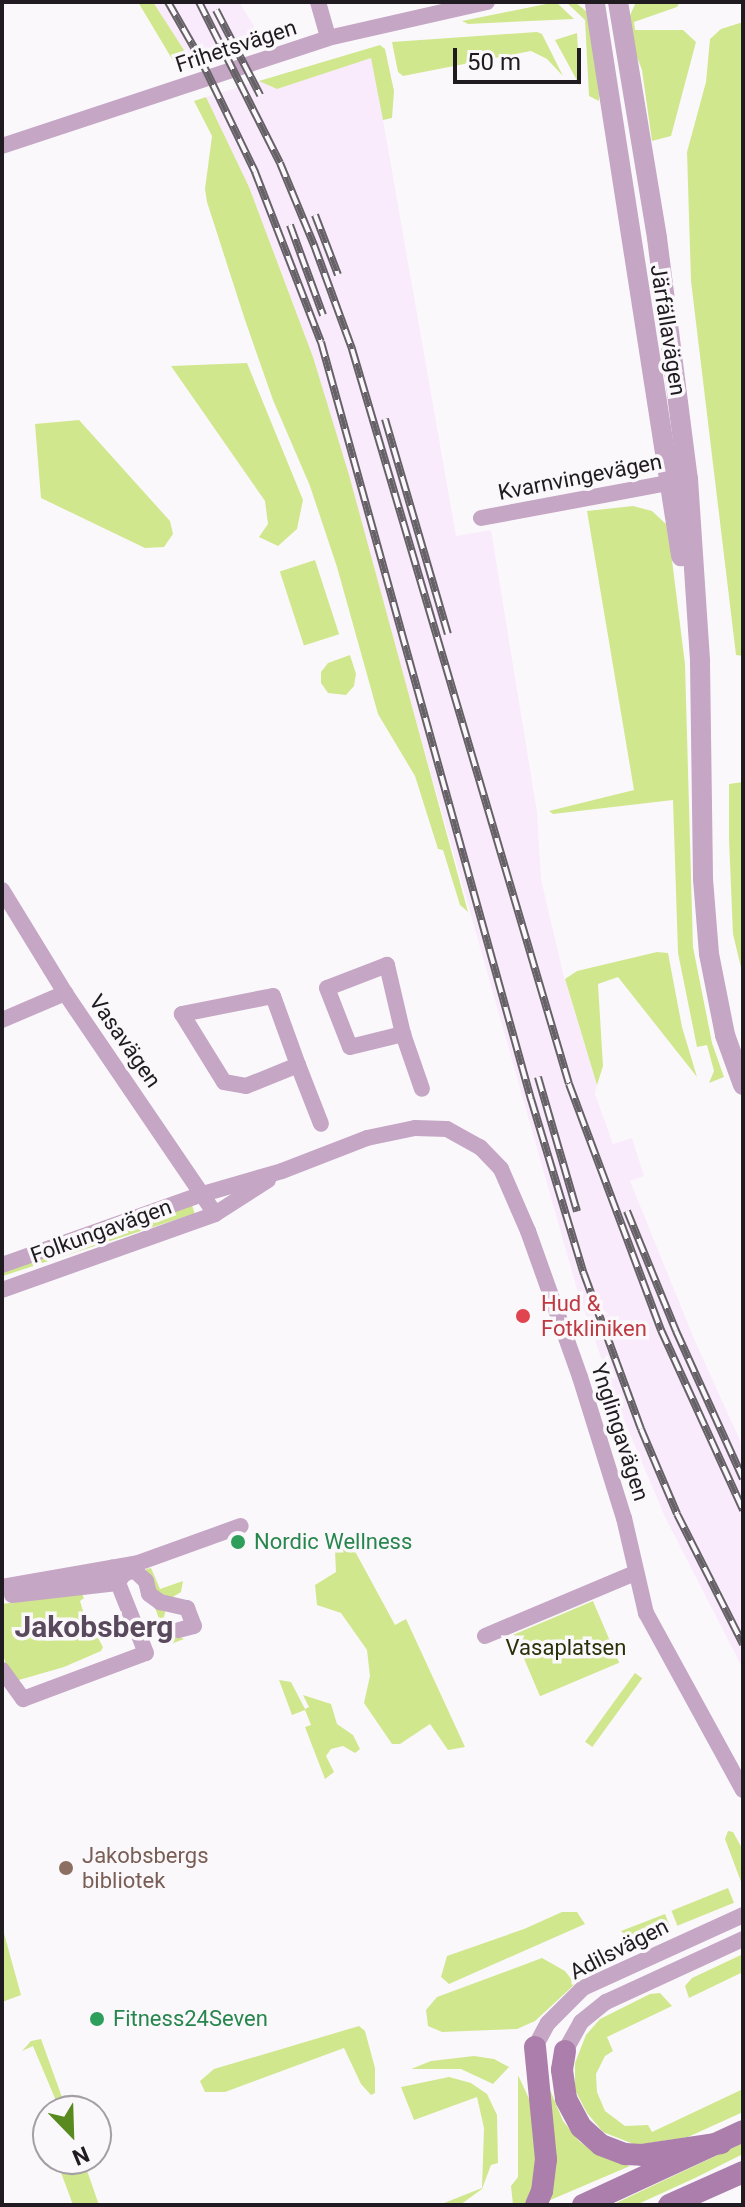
<!DOCTYPE html>
<html>
<head>
<meta charset="utf-8">
<style>
	body { margin:0 }
	#map { position:relative; width:745px; height:2207px; overflow:hidden; background:#fbf8fc; font-family:Roboto,sans-serif }
	div>[style] { position:absolute }
	[style*='--x'] { left:calc(var(--x)*1px); top:calc(var(--y)*1px); width:calc(var(--w)*1px); rotate:calc(var(--a)*1deg) }
	.built>* { inset:0; background:#f9ebfc }
	.green>* { inset:0; background:#d0e78d; transform-origin:0 0 }
	.minor>* { height:16px; margin:-8px; padding:0 8px; transform-origin:8px; border-radius:8px; background:#c5a6c5 }
	.tertiary>* { height:20px; margin:-10px; padding:0 10px; transform-origin:10px; border-radius:10px; background:#c5a6c5 }
	.secondary>* { height:22px; margin:-11px; padding:0 11px; transform-origin:11px; border-radius:11px; background:#ab7eab }
	.rail>* { height:8px; margin-top:-4px; transform-origin:0; background:repeating-linear-gradient(90deg,#fbf8fc 0 15px,#666167 0 30px); box-sizing:border-box; border-block:2px solid #666167 }
	.dots>* { width:22px; height:22px; translate:-50% -50%; box-sizing:border-box; border:4px solid #fbf8fc; border-radius:50% }
	span { translate:-50% -50%; white-space:nowrap; text-align:center; line-height:1.15; -webkit-text-stroke:7px #fbf8fc; paint-order:stroke }
	.street-label { font-size:22px; color:#201a21 }
	.health-label { font-size:22px; color:#be3a42 }
	.left { translate:0 -50%; text-align:left }
	.leisure-label { font-size:22px; color:#27864d }
	.park-label { font-size:22px; color:#293109 }
	.education-label { font-size:22px; color:#785e54 }
	.district-label { font-size:30px; color:#59495c; font-weight:700 }
	.frame { position:absolute; inset:0; border:4px solid #201a21; pointer-events:none }
	.north { position:absolute; left:32px; top:2095px; width:80px; height:80px; box-sizing:border-box; background:#fbf8fc; border:2px solid #a39fa4; border-radius:50%; rotate:157deg; font-size:22px; font-weight:700; line-height:32px; text-align:center; color:#201a21 }
	.north::after { content:''; display:block; margin:auto; width:28px; height:36px; background:#598a20; clip-path:polygon(50% 0,100% 100%,50% 72%,0 100%) }
	.scale { position:absolute; left:453px; top:48px; width:128px; height:36px; box-sizing:border-box; border:4px solid #201a21; border-top:0; padding-left:10px; font-size:24px; line-height:28px; white-space:nowrap; color:#201a21; -webkit-text-stroke:6px #fbf8fc; paint-order:stroke }
</style>
</head>
<body>
<div id="map">
	<div class="built">
		<div style="clip-path:polygon(153px 2px,239px 2px,254px 26px,249px 47px,193px 64px)"></div>
		<div style="clip-path:polygon(372px 57px,456px 536px,491px 530px,537px 812px,541px 879px,564px 977px,597px 1085px,595px 1094px,613px 1144px,632px 1138px,644px 1176px,630px 1181px,695px 1341px,743px 1447px,743px 1669px,665px 1517px,619px 1408px,578px 1293px,313px 357px,249px 187px,206px 97px,259px 81px,277px 89px)"></div>
	</div>
	<div class="green">
		<div style="clip-path:polygon(138px 2px,153px 2px,193px 64px,178px 69px)"></div>
		<div style="clip-path:polygon(556px 2px,574px 19px,468px 24px,462px 21px)"></div>
		<div style="clip-path:polygon(566px 2px,575px 2px,587px 12px,598px 47px,599px 101px,589px 96px,585px 20px)"></div>
		<div style="clip-path:polygon(636px 2px,680px 2px,677px 7px,634px 22px,635px 30px,683px 30px,696px 42px,671px 136px,652px 141px,642px 70px,628px 33px,627px 22px)"></div>
		<div style="clip-path:polygon(743px 22px,743px 656px,736px 655px,691px 281px,687px 152px,706px 82px,710px 39px,721px 29px)"></div>
		<div style="clip-path:polygon(537px 32px,542px 34px,563px 76px,547px 59px,531px 51px,403px 76px,398px 72px,392px 42px)"></div>
		<div style="clip-path:polygon(577px 33px,580px 86px,555px 40px)"></div>
		<div style="clip-path:polygon(380px 45px,385px 49px,394px 91px,392px 118px,383px 120px,371px 58px,277px 89px,259px 81px)"></div>
		<div style="clip-path:polygon(206px 97px,249px 187px,313px 357px,349px 475px,468px 912px,460px 905px,443px 850px,438px 849px,415px 776px,378px 714px,337px 567px,310px 486px,273px 400px,245px 320px,207px 202px,205px 189px,212px 136px,194px 101px)"></div>
		<div style="clip-path:polygon(247px 363px,303px 500px,297px 529px,278px 546px,259px 537px,268px 524px,265px 501px,171px 366px)"></div>
		<div style="clip-path:polygon(79px 420px,170px 521px,173px 534px,164px 547px,145px 548px,41px 498px,35px 424px)"></div>
		<div style="clip-path:polygon(633px 506px,652px 511px,666px 524px,671px 552px,685px 664px,693px 947px,712px 1043px,724px 1077px,709px 1083px,714px 1071px,707px 1045px,697px 1047px,678px 953px,673px 800px,553px 814px,549px 811px,634px 790px,587px 511px)"></div>
		<div style="left:315px;top:560px;width:78px;height:37px;rotate:72deg"></div>
		<div style="clip-path:polygon(350px 655px,356px 674px,354px 686px,346px 695px,328px 693px,321px 683px,321px 672px,328px 663px)"></div>
		<div style="clip-path:polygon(743px 782px,743px 976px,733px 934px,729px 839px,729px 784px)"></div>
		<div style="clip-path:polygon(657px 952px,668px 953px,682px 1027px,697px 1077px,618px 977px,598px 984px,603px 1066px,597px 1085px,565px 979px,577px 971px)"></div>
		<div style="left:192px;top:1205px;width:9px;height:202px;rotate:72deg"></div>
		<div style="clip-path:polygon(350px 1542px,395px 1625px,406px 1619px,465px 1747px,448px 1750px,430px 1724px,400px 1744px,392px 1744px,364px 1703px,370px 1676px,367px 1650px,341px 1613px,317px 1605px,315px 1585px,336px 1572px,335px 1551px)"></div>
		<div style="clip-path:polygon(151px 1568px,160px 1589px,183px 1581px,181px 1592px,168px 1600px,164px 1617px,168px 1631px,184px 1639px,168px 1645px,151px 1596px,146px 1569px)"></div>
		<div style="clip-path:polygon(81px 1592px,84px 1598px,80px 1601px,83px 1611px,103px 1647px,101px 1651px,64px 1667px,12px 1682px,2px 1652px,2px 1604px)"></div>
		<div style="left:593px;top:1601px;width:67px;height:86px;rotate:67deg"></div>
		<div style="left:635px;top:1673px;width:9px;height:85px;rotate:36deg"></div>
		<div style="clip-path:polygon(279px 1680px,291px 1682px,305px 1709px,309px 1707px,303px 1695px,331px 1704px,337px 1724px,353px 1735px,360px 1749px,355px 1753px,343px 1746px,331px 1749px,326px 1756px,334px 1772px,325px 1779px,305px 1727px,311px 1725px,305px 1710px,292px 1715px)"></div>
		<div style="clip-path:polygon(728px 1831px,733px 1832px,743px 1850px,743px 1887px,725px 1839px)"></div>
		<div style="left:728px;top:1888px;width:16px;height:61px;rotate:68deg"></div>
		<div style="clip-path:polygon(562px 1912px,577px 1912px,585px 1924px,449px 1984px,441px 1977px,447px 1956px,524px 1929px)"></div>
		<div style="clip-path:polygon(665px 1914px,671px 1929px,626px 1935px,621px 1931px)"></div>
		<div style="clip-path:polygon(2px 1926px,21px 1995px,2px 2002px)"></div>
		<div style="clip-path:polygon(743px 1954px,743px 1972px,689px 1998px,685px 1986px,692px 1978px)"></div>
		<div style="clip-path:polygon(542px 1958px,565px 1971px,575px 1984px,535px 2021px,517px 2029px,442px 2032px,428px 2026px,426px 2010px,437px 1997px)"></div>
		<div style="clip-path:polygon(660px 1993px,672px 2006px,607px 2037px,613px 2051px,605px 2056px,596px 2074px,597px 2092px,605px 2111px,625px 2126px,648px 2125px,652px 2132px,743px 2089px,743px 2112px,688px 2137px,636px 2145px,603px 2132px,587px 2113px,575px 2090px,575px 2063px,586px 2035px,600px 2019px,650px 1994px)"></div>
		<div style="clip-path:polygon(359px 2026px,365px 2031px,375px 2068px,375px 2093px,371px 2095px,361px 2084px,344px 2048px,225px 2092px,205px 2092px,200px 2081px,214px 2069px)"></div>
		<div style="clip-path:polygon(41px 2039px,67px 2111px,54px 2111px,59px 2108px,33px 2046px,22px 2051px,31px 2041px)"></div>
		<div style="clip-path:polygon(474px 2056px,494px 2059px,509px 2067px,493px 2084px,461px 2069px,411px 2069px,431px 2061px)"></div>
		<div style="clip-path:polygon(518px 2075px,531px 2103px,539px 2169px,527px 2205px,513px 2205px,511px 2186px,518px 2177px)"></div>
		<div style="clip-path:polygon(449px 2077px,471px 2083px,487px 2094px,497px 2115px,498px 2163px,491px 2165px,482px 2189px,460px 2205px,439px 2205px,482px 2188px,484px 2128px,477px 2097px,414px 2120px,401px 2087px)"></div>
		<div style="clip-path:polygon(546px 2080px,563px 2121px,579px 2141px,596px 2154px,630px 2166px,548px 2201px)"></div>
		<div style="clip-path:polygon(743px 2143px,743px 2154px,695px 2178px,636px 2205px,612px 2205px)"></div>
		<div style="clip-path:polygon(56px 2159px,83px 2159px,99px 2205px,73px 2205px)"></div>
	</div>
	<div class="minor">
		<div style="--x:318;--y:2;--w:37;--a:74"></div>
		<div style="--x:2;--y:146;--w:343;--a:-18.3"></div>
		<div style="--x:328;--y:38;--w:163;--a:-12.8"></div>
		<div style="--x:481;--y:518;--w:200;--a:-10.6"></div>
		<div style="--x:2;--y:890;--w:121;--a:58.5"></div>
		<div style="--x:65;--y:993;--w:267;--a:55.8"></div>
		<div style="--x:2;--y:1020;--w:69;--a:-23.2"></div>
		<div style="--x:403;--y:1034;--w:71;--a:-103.1"></div>
		<div style="--x:387;--y:965;--w:64;--a:159"></div>
		<div style="--x:327;--y:988;--w:63;--a:68.7"></div>
		<div style="--x:350;--y:1047;--w:55;--a:-13.8"></div>
		<div style="--x:403;--y:1034;--w:58;--a:70.9"></div>
		<div style="--x:298;--y:1065;--w:73;--a:-109.9"></div>
		<div style="--x:273;--y:996;--w:93;--a:168.8"></div>
		<div style="--x:182;--y:1014;--w:80;--a:58.3"></div>
		<div style="--x:224;--y:1082;--w:22;--a:10"></div>
		<div style="--x:246;--y:1086;--w:56;--a:-22"></div>
		<div style="--x:298;--y:1065;--w:63;--a:68.7"></div>
		<div style="--x:2;--y:1265;--w:213;--a:-19.5"></div>
		<div style="--x:203;--y:1194;--w:82;--a:-16.2"></div>
		<div style="--x:282;--y:1171;--w:91;--a:-21.2"></div>
		<div style="--x:367;--y:1138;--w:49;--a:-11.8"></div>
		<div style="--x:415;--y:1128;--w:32;--a:2"></div>
		<div style="--x:447;--y:1129;--w:38;--a:29"></div>
		<div style="--x:480;--y:1147;--w:30;--a:46"></div>
		<div style="--x:501;--y:1169;--w:68;--a:66.5"></div>
		<div style="--x:528;--y:1231;--w:155;--a:70.4"></div>
		<div style="--x:580;--y:1377;--w:148;--a:72.7"></div>
		<div style="--x:624;--y:1518;--w:98;--a:77"></div>
		<div style="--x:646;--y:1613;--w:202;--a:61.3"></div>
		<div style="--x:2;--y:1290;--w:226;--a:-19.6"></div>
		<div style="--x:215;--y:1214;--w:63;--a:-32.7"></div>
		<div style="--x:2;--y:1587;--w:138;--a:-10"></div>
		<div style="--x:138;--y:1563;--w:109;--a:-19.8"></div>
		<div style="--x:12;--y:1595;--w:106;--a:-6.5"></div>
		<div style="--x:117;--y:1583;--w:11;--a:-52"></div>
		<div style="--x:124;--y:1574;--w:11;--a:-22"></div>
		<div style="--x:134;--y:1570;--w:16;--a:43"></div>
		<div style="--x:146;--y:1581;--w:13;--a:77"></div>
		<div style="--x:149;--y:1594;--w:14;--a:36"></div>
		<div style="--x:160;--y:1602;--w:28;--a:13"></div>
		<div style="--x:187;--y:1608;--w:19;--a:69"></div>
		<div style="--x:194;--y:1626;--w:16;--a:165"></div>
		<div style="--x:485;--y:1636;--w:163;--a:-22.8"></div>
		<div style="--x:2;--y:1670;--w:36;--a:54"></div>
		<div style="--x:23;--y:1699;--w:131;--a:-20.5"></div>
		<div style="--x:146;--y:1653;--w:92;--a:-111.8"></div>
		<div style="--x:535;--y:2047;--w:27;--a:-62"></div>
		<div style="--x:548;--y:2023;--w:49;--a:-45"></div>
		<div style="--x:583;--y:1988;--w:176;--a:-24.5"></div>
		<div style="--x:565;--y:2051;--w:33;--a:-61"></div>
		<div style="--x:581;--y:2022;--w:32;--a:-39"></div>
		<div style="--x:606;--y:2002;--w:151;--a:-24.7"></div>
	</div>
	<div class="tertiary">
		<div style="--x:618;--y:2;--w:239;--a:80.6"></div>
		<div style="--x:657;--y:238;--w:243;--a:82.7"></div>
		<div style="--x:688;--y:479;--w:183;--a:86.2"></div>
		<div style="--x:700;--y:662;--w:217;--a:89.2"></div>
		<div style="--x:703;--y:879;--w:75;--a:85.4"></div>
		<div style="--x:709;--y:954;--w:83;--a:78.8"></div>
		<div style="--x:725;--y:1035;--w:53;--a:70.2"></div>
		<div style="--x:595;--y:4;--w:559;--a:81.14"></div>
	</div>
	<div class="secondary">
		<div style="--x:535;--y:2047;--w:113;--a:84.4"></div>
		<div style="--x:546;--y:2159;--w:32;--a:97"></div>
		<div style="--x:542;--y:2191;--w:15;--a:113"></div>
		<div style="--x:565;--y:2051;--w:19;--a:99"></div>
		<div style="--x:562;--y:2070;--w:29;--a:82"></div>
		<div style="--x:566;--y:2099;--w:32;--a:62"></div>
		<div style="--x:581;--y:2127;--w:27;--a:42"></div>
		<div style="--x:601;--y:2145;--w:26;--a:21"></div>
		<div style="--x:625;--y:2154;--w:17;--a:3"></div>
		<div style="--x:642;--y:2155;--w:80;--a:-8.6"></div>
		<div style="--x:583;--y:2205;--w:176;--a:-24.8"></div>
		<div style="--x:669;--y:2205;--w:81;--a:-24"></div>
	</div>
	<div class="rail">
		<div style="--x:168;--y:2;--w:64;--a:60.3"></div>
		<div style="--x:200;--y:58;--w:127;--a:64.2"></div>
		<div style="--x:255;--y:172;--w:182;--a:68.8"></div>
		<div style="--x:321;--y:342;--w:786;--a:74.5"></div>
		<div style="--x:531;--y:1099;--w:183;--a:73.2"></div>
		<div style="--x:584;--y:1274;--w:165;--a:69.8"></div>
		<div style="--x:641;--y:1429;--w:92;--a:67"></div>
		<div style="--x:677;--y:1514;--w:146;--a:63.1"></div>
		<div style="--x:199;--y:2;--w:180;--a:63.3"></div>
		<div style="--x:280;--y:163;--w:89;--a:67.5"></div>
		<div style="--x:314;--y:245;--w:111;--a:69.9"></div>
		<div style="--x:352;--y:349;--w:766;--a:73.55"></div>
		<div style="--x:569;--y:1084;--w:263;--a:69.5"></div>
		<div style="--x:661;--y:1330;--w:198;--a:65.5"></div>
		<div style="--x:216;--y:10;--w:96;--a:62.6"></div>
		<div style="--x:315;--y:215;--w:64;--a:69"></div>
		<div style="--x:290;--y:225;--w:96;--a:69.9"></div>
		<div style="--x:385;--y:419;--w:224;--a:73.7"></div>
		<div style="--x:538;--y:1077;--w:140;--a:73.8"></div>
		<div style="--x:627;--y:1211;--w:130;--a:67.8"></div>
		<div style="--x:676;--y:1331;--w:162;--a:65.6"></div>
	</div>
	<div class="dots">
		<div style="left:523px;top:1316px;background:#e0444e"></div>
		<div style="left:238px;top:1542px;background:#2e9e5b"></div>
		<div style="left:66px;top:1868px;background:#8d6e63"></div>
		<div style="left:97px;top:2019px;background:#2e9e5b"></div>
	</div>
	<div class="street-label">
		<span style="left:236px;top:46px;rotate:-18deg">Frihetsvägen</span>
		<span style="left:668px;top:330px;rotate:81deg">Järfällavägen</span>
		<span style="left:580px;top:477px;rotate:-11deg">Kvarnvingevägen</span>
		<span style="left:125px;top:1041px;rotate:55deg">Vasavägen</span>
		<span style="left:101px;top:1231px;rotate:-20deg">Folkungavägen</span>
		<span style="left:620px;top:1432px;rotate:72deg">Ynglingavägen</span>
		<span style="left:619px;top:1949px;rotate:-27deg">Adilsvägen</span>
	</div>
	<div class="health-label">
		<span class="left" style="left:541px;top:1316px">Hud &amp;<br>Fotkliniken</span>
	</div>
	<div class="leisure-label">
		<span class="left" style="left:254px;top:1542px">Nordic Wellness</span>
		<span class="left" style="left:113px;top:2019px">Fitness24Seven</span>
	</div>
	<div class="park-label">
		<span style="left:566px;top:1648px">Vasaplatsen</span>
	</div>
	<div class="education-label">
		<span class="left" style="left:82px;top:1868px">Jakobsbergs<br>bibliotek</span>
	</div>
	<div class="district-label">
		<span style="left:94px;top:1627px">Jakobsberg</span>
	</div>
	<div class="frame"></div>
	<div class="north">N</div>
	<div class="scale">50 m</div>
</div>
</body>
</html>
